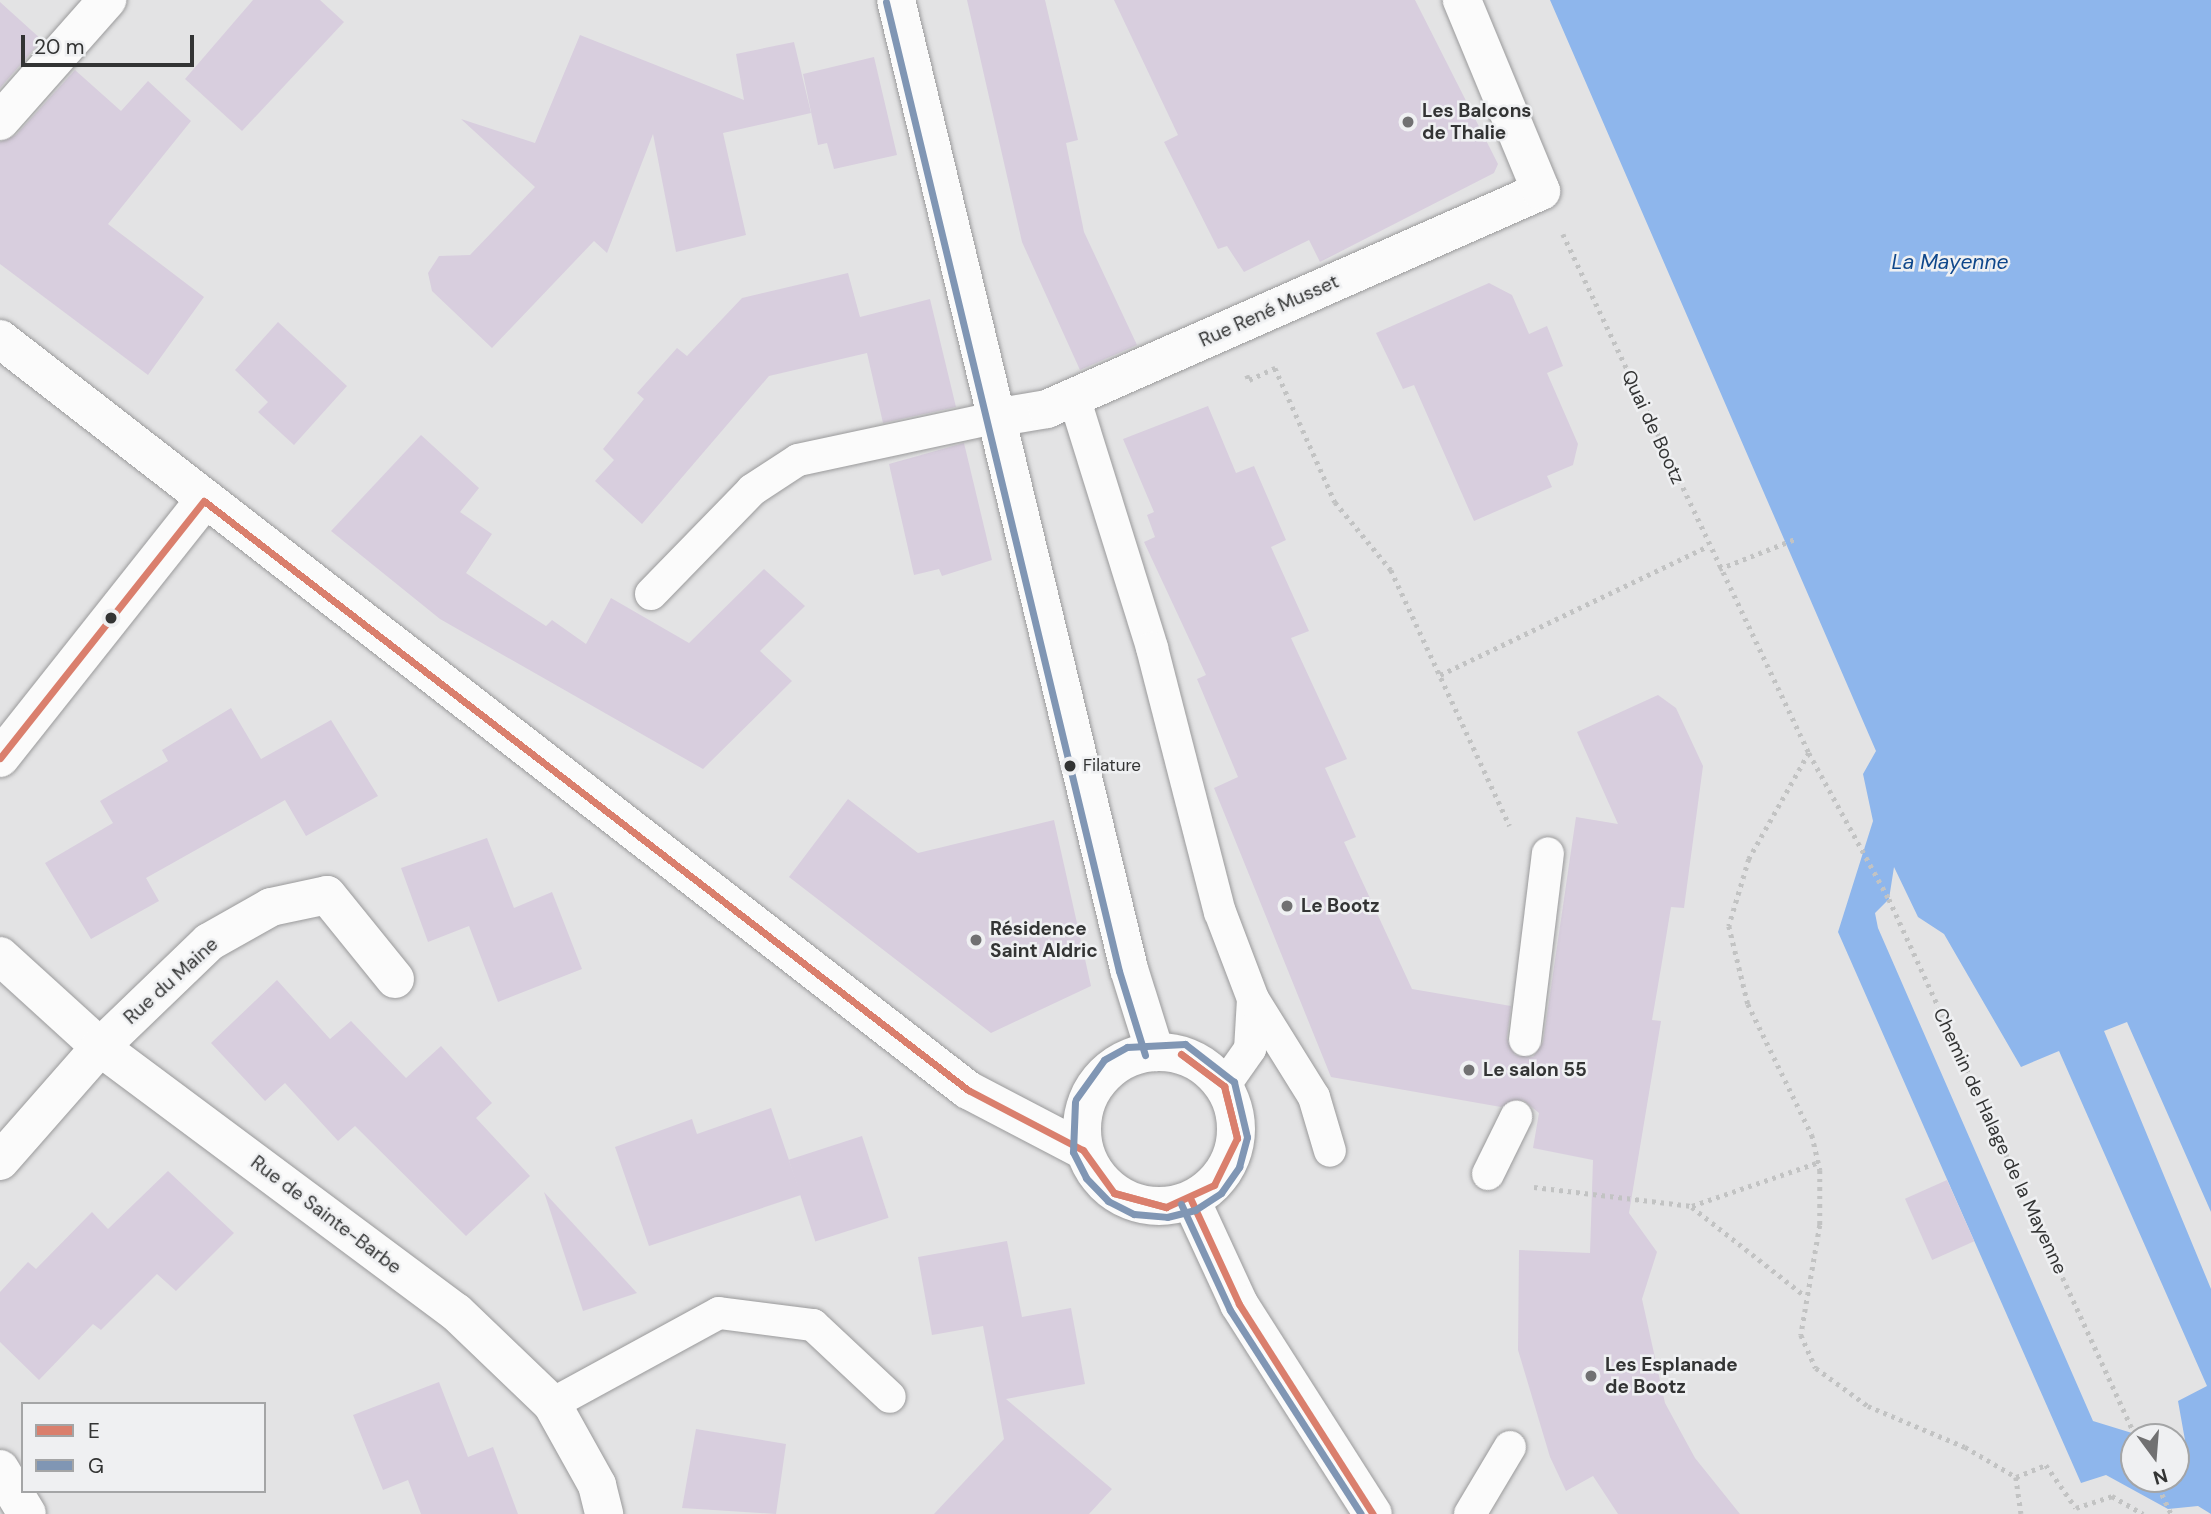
<!DOCTYPE html>
<html>
<head>
<meta charset="utf-8">
<style>
	body { margin:0 }
	#map { position:relative; width:2211px; height:1514px; overflow:hidden; background:#e3e3e4; font-family:"DM Sans",sans-serif }
	div>[style] { position:absolute }
	[style*='--x'] { left:calc(var(--x)*1px); top:calc(var(--y)*1px); width:calc(var(--w)*1px); rotate:calc(var(--a)*1deg) }
	.water>* { inset:0; background:#8eb6ec }
	.building>* { inset:0; background:#d8cede; transform-origin:0 0 }
	.path>* { height:4.5px; margin-top:-2.25px; transform-origin:0; background:repeating-linear-gradient(90deg,#c2c3c3 0 3.5px,transparent 0 8.5px) }
	.roads { filter:drop-shadow(0 0 2px #9a9a9b) drop-shadow(0 0 2px #9a9a9b) }
	.service>* { height:32px; margin:-16px; padding:0 16px; transform-origin:16px; border-radius:16px; background:#fbfbfb }
	.minor>* { height:38px; margin:-19px; padding:0 19px; transform-origin:19px; border-radius:19px; background:#fbfbfb }
	.tertiary>* { height:38px; margin:-19px; padding:0 19px; transform-origin:19px; border-radius:19px; background:#fbfbfb }
	.tertiary>.ring { margin:-19px; padding:0; box-sizing:content-box; background:none; border:38px solid #fbfbfb; border-radius:50% }
	.bus-1>* { height:7px; margin:-3.5px; padding:0 3.5px; transform-origin:3.5px; border-radius:3.5px; background:#da7f6d }
	.bus-2>* { height:7px; margin:-3.5px; padding:0 3.5px; transform-origin:3.5px; border-radius:3.5px; background:#8096b4 }
	.dots>* { width:19px; height:19px; translate:-50% -50%; box-sizing:border-box; border:4px solid #eff0f2; border-radius:50% }
	span { translate:-50% -50%; white-space:nowrap; text-align:center; line-height:1.15; -webkit-text-stroke:5px #eff0f2; paint-order:stroke }
	.bus-label { font-size:17px; color:#333434 }
	.left { translate:0 -50%; text-align:left }
	.poi-label { font-size:19px; color:#333434; font-weight:700 }
	.street-label { font-size:19px; color:#333434 }
	.water-label { font-size:21px; color:#0f478b; font-style:italic }
	.legend { position:absolute; left:21px; top:1402px; width:245px; height:91px; box-sizing:border-box; background:#eff0f2; border:2px solid #a4a5a6; margin:0; padding:9px 12px; list-style:none; font-size:21px; color:#333434 }
	.legend li { display:flex; align-items:center; gap:14px; height:35px }
	.legend b { width:35px; border:2px solid #a4a5a6 }
	.north { position:absolute; left:2120px; top:1423px; width:70px; height:70px; box-sizing:border-box; background:#eff0f2; border:2px solid #a4a5a6; border-radius:50%; rotate:164deg; font-size:19px; font-weight:700; line-height:28px; text-align:center; color:#333434 }
	.north::after { content:''; display:block; margin:auto; width:24px; height:32px; background:#717172; clip-path:polygon(50% 0,100% 100%,50% 72%,0 100%) }
	.scale { position:absolute; left:21px; top:35px; width:173px; height:32px; box-sizing:border-box; border:4px solid #333434; border-top:0; padding-left:9px; font-size:21px; line-height:24px; white-space:nowrap; color:#333434; -webkit-text-stroke:5px #eff0f2; paint-order:stroke }
</style>
</head>
<body>
<div id="map">
	<div class="water">
		<div style="clip-path:polygon(evenodd,1550px 0,2211px 0,2211px 1212px,2127px 1022px,2104px 1031px,2211px 1289px,2211px 1514px,2198px 1506px,2168px 1509px,2106px 1475px,2081px 1483px,1838px 932px,1873px 821px,1863px 774px,1876px 751px,1550px 0,1894px 867px,1918px 917px,1944px 934px,2021px 1067px,2059px 1051px,2207px 1386px,2178px 1401px,2188px 1457px,2176px 1452px,2176px 1479px,2134px 1479px,2134px 1437px,2145px 1437px,2093px 1421px,1878px 928px,1875px 913px,1889px 899px,1894px 867px)"></div>
	</div>
	<div class="building">
		<div style="clip-path:polygon(253px 0,320px 0,344px 22px,242px 131px,185px 79px)"></div>
		<div style="clip-path:polygon(967px 0,1045px 0,1078px 140px,1066px 143px,1084px 232px,1137px 345px,1080px 370px,1022px 242px)"></div>
		<div style="clip-path:polygon(1114px 0,1415px 0,1498px 164px,1494px 173px,1320px 262px,1309px 240px,1244px 272px,1227px 246px,1218px 249px,1164px 142px,1178px 135px)"></div>
		<div style="clip-path:polygon(0 2px,42px 40px,0 88px)"></div>
		<div style="clip-path:polygon(580px 35px,744px 100px,736px 54px,794px 42px,811px 113px,723px 133px,746px 235px,676px 252px,653px 134px,607px 253px,594px 241px,492px 348px,432px 291px,428px 273px,439px 256px,470px 255px,535px 187px,461px 119px,535px 143px)"></div>
		<div style="clip-path:polygon(874px 57px,897px 155px,834px 169px,827px 143px,818px 145px,803px 74px)"></div>
		<div style="clip-path:polygon(75px 70px,121px 111px,148px 81px,191px 121px,108px 224px,204px 297px,148px 375px,0 264px,0 142px,16px 135px)"></div>
		<div style="clip-path:polygon(848px 273px,860px 317px,930px 299px,956px 407px,883px 423px,867px 353px,769px 376px,642px 524px,595px 481px,614px 460px,603px 449px,644px 399px,637px 393px,677px 348px,687px 356px,742px 298px)"></div>
		<div style="clip-path:polygon(1489px 283px,1512px 295px,1529px 334px,1547px 326px,1563px 366px,1547px 373px,1578px 444px,1573px 465px,1547px 476px,1552px 487px,1474px 521px,1414px 385px,1403px 389px,1376px 333px)"></div>
		<div style="clip-path:polygon(278px 322px,347px 386px,294px 445px,258px 412px,268px 402px,235px 370px)"></div>
		<div style="clip-path:polygon(1208px 406px,1236px 473px,1254px 466px,1286px 540px,1271px 547px,1309px 631px,1291px 638px,1347px 759px,1325px 768px,1356px 837px,1344px 842px,1412px 989px,1511px 1006px,1507px 1038px,1515px 1055px,1533px 1057px,1543px 1042px,1576px 817px,1618px 824px,1577px 732px,1658px 695px,1676px 708px,1703px 766px,1684px 908px,1671px 907px,1661px 968px,1652px 1020px,1661px 1021px,1629px 1213px,1657px 1252px,1642px 1299px,1665px 1403px,1695px 1458px,1740px 1514px,1618px 1514px,1593px 1476px,1566px 1491px,1550px 1457px,1518px 1350px,1519px 1250px,1590px 1253px,1593px 1160px,1533px 1148px,1539px 1113px,1523px 1100px,1501px 1107px,1331px 1077px,1214px 788px,1238px 777px,1197px 679px,1206px 675px,1144px 542px,1155px 537px,1147px 515px,1154px 512px,1123px 439px)"></div>
		<div style="clip-path:polygon(421px 435px,479px 488px,460px 512px,492px 534px,466px 573px,512px 604px,546px 626px,552px 620px,586px 644px,611px 598px,689px 643px,764px 569px,805px 606px,760px 651px,792px 681px,703px 769px,440px 619px,331px 531px)"></div>
		<div style="clip-path:polygon(964px 443px,992px 560px,942px 576px,939px 569px,914px 575px,889px 464px)"></div>
		<div style="clip-path:polygon(231px 708px,261px 759px,331px 720px,378px 796px,306px 836px,285px 800px,146px 878px,159px 901px,91px 939px,45px 863px,113px 823px,100px 801px,168px 761px,162px 750px)"></div>
		<div style="clip-path:polygon(848px 799px,918px 853px,1054px 820px,1091px 986px,991px 1033px,789px 877px)"></div>
		<div style="clip-path:polygon(487px 838px,514px 908px,552px 892px,582px 969px,498px 1002px,469px 926px,428px 942px,401px 868px)"></div>
		<div style="clip-path:polygon(277px 980px,330px 1039px,351px 1021px,406px 1078px,441px 1046px,492px 1103px,476px 1118px,530px 1176px,466px 1236px,355px 1126px,338px 1141px,285px 1083px,265px 1101px,211px 1043px)"></div>
		<div style="clip-path:polygon(771px 1108px,801px 1195px,649px 1246px,615px 1147px,692px 1119px,697px 1134px)"></div>
		<div style="left:862px;top:1136px;width:86px;height:77px;rotate:72deg"></div>
		<div style="clip-path:polygon(168px 1171px,234px 1233px,176px 1291px,157px 1274px,101px 1330px,93px 1324px,39px 1380px,0 1342px,0 1292px,28px 1262px,36px 1269px,92px 1212px,108px 1229px)"></div>
		<div style="left:1947px;top:1180px;width:67px;height:46px;rotate:66deg"></div>
		<div style="clip-path:polygon(544px 1192px,637px 1293px,583px 1311px)"></div>
		<div style="clip-path:polygon(1007px 1241px,1022px 1317px,1071px 1308px,1085px 1384px,1006px 1399px,1112px 1489px,1089px 1514px,934px 1514px,1004px 1439px,983px 1326px,932px 1335px,918px 1257px)"></div>
		<div style="clip-path:polygon(439px 1382px,468px 1457px,493px 1447px,518px 1514px,421px 1514px,408px 1480px,383px 1490px,353px 1415px)"></div>
		<div style="clip-path:polygon(696px 1429px,786px 1444px,776px 1514px,682px 1508px)"></div>
	</div>
	<div class="path">
		<div style="--x:1563;--y:234;--w:574;--a:64.64"></div>
		<div style="--x:1809;--y:753;--w:166;--a:61.3"></div>
		<div style="--x:1889;--y:899;--w:592;--a:65.34"></div>
		<div style="--x:1247;--y:375;--w:5;--a:68"></div>
		<div style="--x:1249;--y:380;--w:29;--a:-25"></div>
		<div style="--x:1275;--y:368;--w:147;--a:65.9"></div>
		<div style="--x:1335;--y:502;--w:88;--a:50.5"></div>
		<div style="--x:1391;--y:570;--w:282;--a:65.1"></div>
		<div style="--x:1719;--y:569;--w:82;--a:-21.5"></div>
		<div style="--x:1440;--y:675;--w:297;--a:-25.7"></div>
		<div style="--x:1809;--y:753;--w:122;--a:119.5"></div>
		<div style="--x:1749;--y:859;--w:70;--a:106.6"></div>
		<div style="--x:1729;--y:926;--w:80;--a:76.3"></div>
		<div style="--x:1748;--y:1004;--w:146;--a:64"></div>
		<div style="--x:1812;--y:1135;--w:36;--a:77"></div>
		<div style="--x:1820;--y:1170;--w:55;--a:90"></div>
		<div style="--x:1820;--y:1225;--w:112;--a:99.8"></div>
		<div style="--x:1801;--y:1335;--w:36;--a:66"></div>
		<div style="--x:1816;--y:1368;--w:64;--a:36.2"></div>
		<div style="--x:1868;--y:1406;--w:105;--a:22.9"></div>
		<div style="--x:1965;--y:1447;--w:59;--a:30.5"></div>
		<div style="--x:2016;--y:1477;--w:37;--a:82"></div>
		<div style="--x:1534;--y:1187;--w:159;--a:6.9"></div>
		<div style="--x:1692;--y:1206;--w:134;--a:-19.1"></div>
		<div style="--x:1692;--y:1207;--w:144;--a:38.2"></div>
		<div style="--x:2016;--y:1477;--w:32;--a:-22"></div>
		<div style="--x:2046;--y:1465;--w:52;--a:55.1"></div>
		<div style="--x:2076;--y:1508;--w:38;--a:-18"></div>
		<div style="--x:2112;--y:1496;--w:36;--a:30"></div>
		<div style="--x:2155;--y:1479;--w:38;--a:65"></div>
	</div>
	<div class="roads">
		<div class="service">
			<div style="--x:1074;--y:397;--w:263;--a:72.7"></div>
			<div style="--x:1152;--y:648;--w:273;--a:75.6"></div>
			<div style="--x:1220;--y:912;--w:93;--a:69.2"></div>
			<div style="--x:1253;--y:999;--w:50;--a:93.4"></div>
			<div style="--x:1250;--y:1049;--w:45;--a:125.1"></div>
			<div style="--x:651;--y:594;--w:145;--a:-45.8"></div>
			<div style="--x:752;--y:490;--w:55;--a:-33.1"></div>
			<div style="--x:798;--y:460;--w:200;--a:-12.1"></div>
			<div style="--x:1253;--y:999;--w:115;--a:58.1"></div>
			<div style="--x:1314;--y:1097;--w:56;--a:73.5"></div>
			<div style="--x:1525;--y:1040;--w:188;--a:-83"></div>
			<div style="--x:1488;--y:1174;--w:64;--a:-63.8"></div>
			<div style="--x:552;--y:1404;--w:190;--a:-28.6"></div>
			<div style="--x:719;--y:1313;--w:95;--a:7.3"></div>
			<div style="--x:813;--y:1325;--w:105;--a:43.1"></div>
			<div style="--x:1470;--y:1514;--w:78;--a:-59.2"></div>
		</div>
		<div class="minor">
			<div style="--x:0;--y:121;--w:162;--a:-48.5"></div>
			<div style="--x:994;--y:418;--w:54;--a:-9.6"></div>
			<div style="--x:1047;--y:409;--w:540;--a:-23.81"></div>
			<div style="--x:1541;--y:191;--w:207;--a:-112.5"></div>
			<div style="--x:0;--y:758;--w:328;--a:-51.6"></div>
			<div style="--x:0;--y:956;--w:135;--a:42.3"></div>
			<div style="--x:100;--y:1047;--w:444;--a:36.7"></div>
			<div style="--x:456;--y:1312;--w:133;--a:43.8"></div>
			<div style="--x:552;--y:1404;--w:93;--a:60.9"></div>
			<div style="--x:597;--y:1485;--w:30;--a:76"></div>
			<div style="--x:0;--y:1161;--w:152;--a:-48.7"></div>
			<div style="--x:100;--y:1047;--w:151;--a:-43.9"></div>
			<div style="--x:209;--y:942;--w:71;--a:-29.4"></div>
			<div style="--x:271;--y:907;--w:57;--a:-12.1"></div>
			<div style="--x:327;--y:895;--w:108;--a:51"></div>
			<div style="--x:0;--y:1469;--w:52;--a:59"></div>
		</div>
		<div class="tertiary">
			<div style="--x:896;--y:0;--w:997;--a:76.48"></div>
			<div style="--x:1129;--y:969;--w:87;--a:72.6"></div>
			<div style="--x:0;--y:339;--w:1225;--a:37.81"></div>
			<div style="--x:968;--y:1090;--w:130;--a:27.6"></div>
			<div class="ring" style="left:1082px;top:1052px;width:116px;height:116px"></div>
			<div style="--x:1191;--y:1200;--w:115;--a:65.2"></div>
			<div style="--x:1239;--y:1304;--w:249;--a:57.5"></div>
		</div>
	</div>
	<div class="bus-1">
		<div style="--x:204;--y:501;--w:965;--a:37.63"></div>
		<div style="--x:968;--y:1090;--w:130;--a:27.6"></div>
		<div style="--x:0;--y:758;--w:328;--a:-51.6"></div>
		<div style="--x:1181;--y:1054;--w:54;--a:36.7"></div>
		<div style="--x:1181;--y:1054;--w:54;--a:36.7"></div>
		<div style="--x:1224;--y:1086;--w:54;--a:76"></div>
		<div style="--x:1224;--y:1086;--w:54;--a:76"></div>
		<div style="--x:1083;--y:1150;--w:53;--a:54.2"></div>
		<div style="--x:1214;--y:1185;--w:52;--a:-63.9"></div>
		<div style="--x:1114;--y:1193;--w:54;--a:15.1"></div>
		<div style="--x:1114;--y:1193;--w:54;--a:15.1"></div>
		<div style="--x:1191;--y:1200;--w:115;--a:65.2"></div>
		<div style="--x:1239;--y:1304;--w:249;--a:57.5"></div>
		<div style="--x:1166;--y:1207;--w:53;--a:-24.6"></div>
	</div>
	<div class="bus-2">
		<div style="--x:886;--y:2;--w:997;--a:76.48"></div>
		<div style="--x:1119;--y:971;--w:88;--a:72.8"></div>
		<div style="--x:1075;--y:1102;--w:50;--a:92.3"></div>
		<div style="--x:1073;--y:1152;--w:29;--a:63"></div>
		<div style="--x:1086;--y:1178;--w:32;--a:46"></div>
		<div style="--x:1108;--y:1201;--w:29;--a:27"></div>
		<div style="--x:1134;--y:1214;--w:33;--a:5"></div>
		<div style="--x:1167;--y:1217;--w:29;--a:-14"></div>
		<div style="--x:1195;--y:1210;--w:31;--a:-33"></div>
		<div style="--x:1221;--y:1193;--w:32;--a:-55"></div>
		<div style="--x:1239;--y:1167;--w:31;--a:-75"></div>
		<div style="--x:1247;--y:1137;--w:57;--a:-103.3"></div>
		<div style="--x:1234;--y:1082;--w:62;--a:-142.2"></div>
		<div style="--x:1185;--y:1044;--w:58;--a:177"></div>
		<div style="--x:1127;--y:1047;--w:26;--a:151"></div>
		<div style="--x:1104;--y:1060;--w:48;--a:125.7"></div>
		<div style="--x:1181;--y:1204;--w:117;--a:65.2"></div>
		<div style="--x:1230;--y:1310;--w:242;--a:57.3"></div>
	</div>
	<div class="dots">
		<div style="left:1408px;top:122px;background:#717172"></div>
		<div style="left:111px;top:618px;background:#333434"></div>
		<div style="left:1070px;top:766px;background:#333434"></div>
		<div style="left:1287px;top:906px;background:#717172"></div>
		<div style="left:976px;top:940px;background:#717172"></div>
		<div style="left:1469px;top:1070px;background:#717172"></div>
		<div style="left:1591px;top:1376px;background:#717172"></div>
	</div>
	<div class="bus-label">
		<span class="left" style="left:1083px;top:766px">Filature</span>
	</div>
	<div class="poi-label">
		<span class="left" style="left:1422px;top:122px">Les Balcons<br>de Thalie</span>
		<span class="left" style="left:1301px;top:906px">Le Bootz</span>
		<span class="left" style="left:990px;top:940px">Résidence<br>Saint Aldric</span>
		<span class="left" style="left:1483px;top:1070px">Le salon 55</span>
		<span class="left" style="left:1605px;top:1376px">Les Esplanade<br>de Bootz</span>
	</div>
	<div class="street-label">
		<span style="left:1269px;top:311px;rotate:-24deg">Rue René Musset</span>
		<span style="left:1653px;top:427px;rotate:65deg">Quai de Bootz</span>
		<span style="left:171px;top:981px;rotate:-42deg">Rue du Maine</span>
		<span style="left:2000px;top:1141px;rotate:65deg">Chemin de Halage de la Mayenne</span>
		<span style="left:326px;top:1215px;rotate:37deg">Rue de Sainte-Barbe</span>
	</div>
	<div class="water-label">
		<span style="left:1950px;top:262px">La Mayenne</span>
	</div>
	<ul class="legend">
	<li><b style="height:9px;background:#da7f6d"></b>E</li>
	<li><b style="height:9px;background:#8096b4"></b>G</li>
	</ul>
	<div class="north">N</div>
	<div class="scale">20 m</div>
</div>
</body>
</html>
